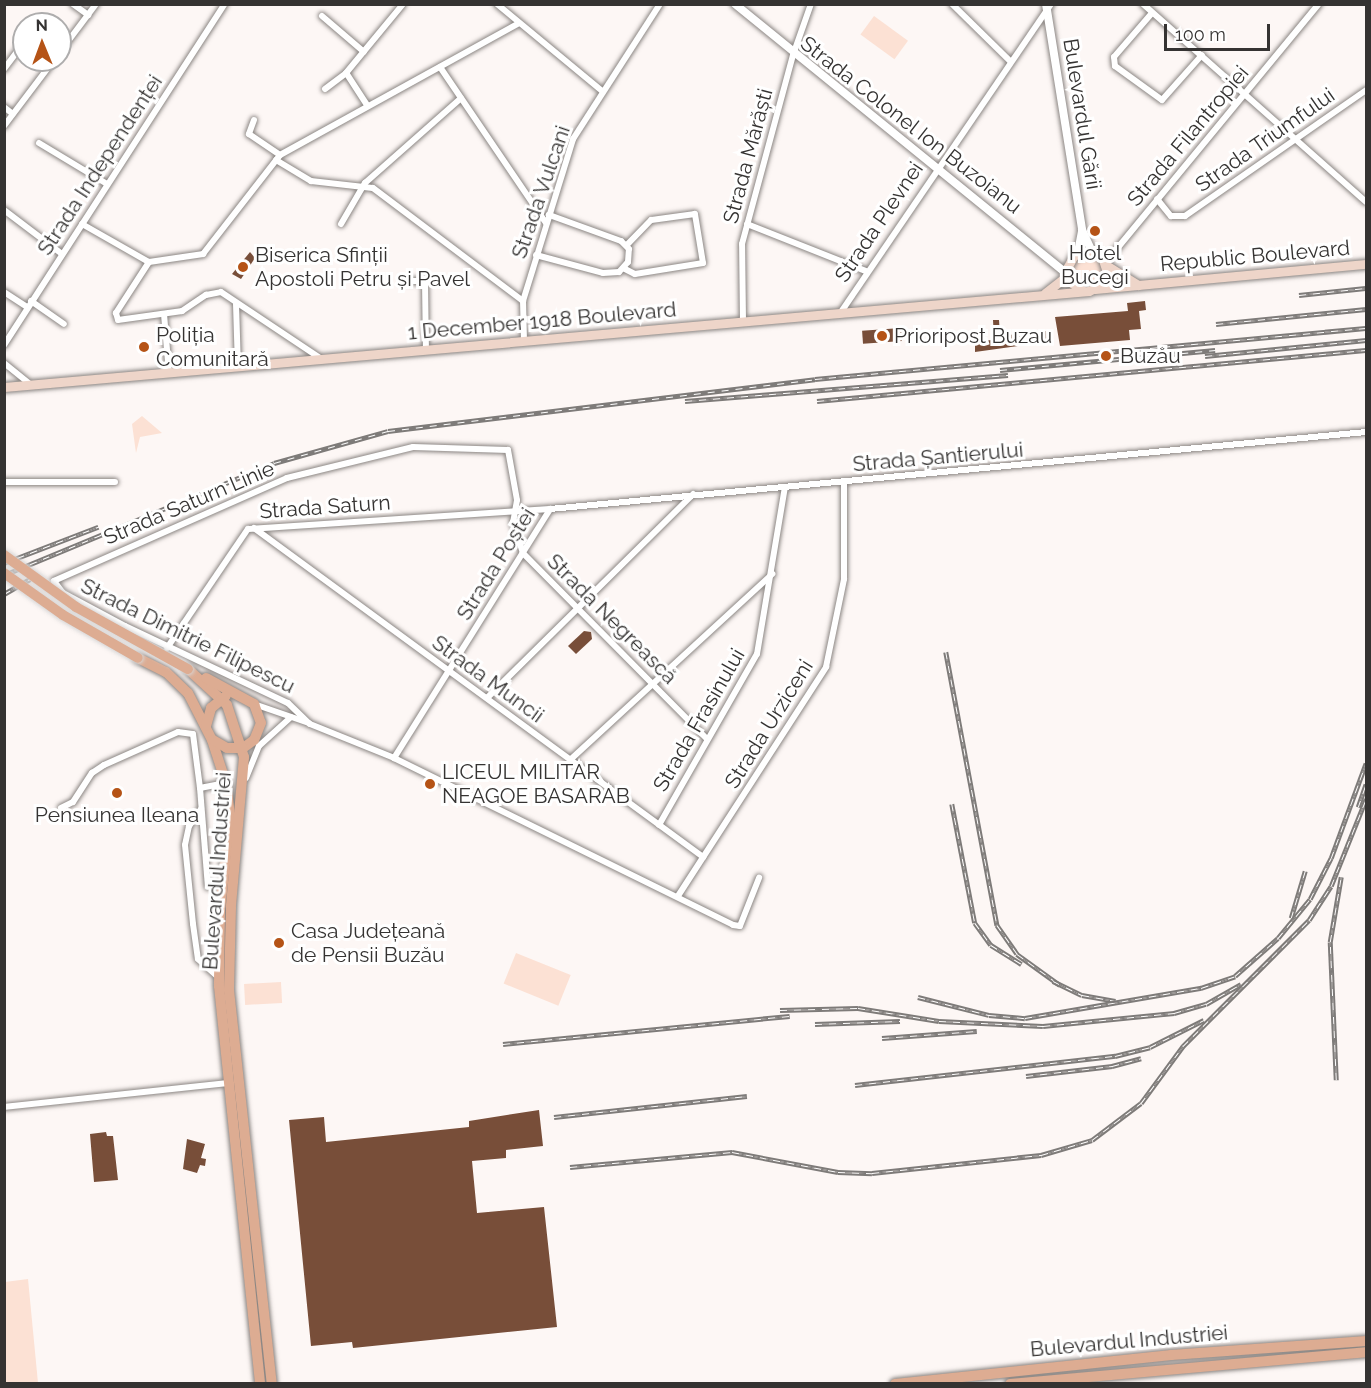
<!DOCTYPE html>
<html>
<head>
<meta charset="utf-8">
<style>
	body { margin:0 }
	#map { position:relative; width:1371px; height:1388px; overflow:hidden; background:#fdf7f5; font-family:Raleway,sans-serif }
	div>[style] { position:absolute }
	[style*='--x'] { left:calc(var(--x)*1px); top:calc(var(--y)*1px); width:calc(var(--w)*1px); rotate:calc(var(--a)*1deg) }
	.green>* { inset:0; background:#fce1d4; transform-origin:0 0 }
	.round { border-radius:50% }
	.building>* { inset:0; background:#784e39; transform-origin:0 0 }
	.roads { filter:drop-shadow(0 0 2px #8b8683) drop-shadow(0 0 2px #8b8683) }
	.minor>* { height:6px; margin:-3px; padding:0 3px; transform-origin:3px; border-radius:3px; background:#fff }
	.tertiary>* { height:8px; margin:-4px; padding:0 4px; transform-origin:4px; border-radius:4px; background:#fff }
	.secondary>* { height:9px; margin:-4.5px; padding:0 4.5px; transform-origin:4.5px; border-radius:4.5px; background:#eed5c9 }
	.primary>* { height:10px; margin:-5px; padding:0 5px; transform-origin:5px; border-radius:5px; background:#ddac92 }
	.rail>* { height:4.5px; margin-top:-2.25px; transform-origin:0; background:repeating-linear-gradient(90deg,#fff 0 7px,#7e7b79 0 14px); box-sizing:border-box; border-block:2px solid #7e7b79 }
	.bridges { filter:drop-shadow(0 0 2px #d7d6d6) drop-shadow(0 0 2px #d7d6d6) }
	.primary-bridge>* { height:10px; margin:-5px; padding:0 5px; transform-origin:5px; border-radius:5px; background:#ddac92 }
	.dots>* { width:16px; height:16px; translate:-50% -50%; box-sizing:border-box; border:3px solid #fff; border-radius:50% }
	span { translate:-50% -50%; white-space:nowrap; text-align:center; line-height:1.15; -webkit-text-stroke:6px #fff; paint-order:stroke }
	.street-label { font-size:21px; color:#353332 }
	.poi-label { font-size:21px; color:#353332 }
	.left { translate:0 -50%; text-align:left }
	.frame { position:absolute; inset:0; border:6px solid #353332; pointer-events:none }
	.north { position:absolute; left:12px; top:12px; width:60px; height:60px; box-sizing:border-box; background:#fff; border:2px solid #aeadad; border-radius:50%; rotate:359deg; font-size:16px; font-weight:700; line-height:24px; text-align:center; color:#353332 }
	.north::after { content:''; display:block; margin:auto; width:21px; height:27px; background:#b55316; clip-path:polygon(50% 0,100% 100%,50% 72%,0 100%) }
	.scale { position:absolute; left:1164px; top:24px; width:106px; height:27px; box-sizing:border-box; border:3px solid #353332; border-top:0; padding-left:8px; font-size:18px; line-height:21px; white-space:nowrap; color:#353332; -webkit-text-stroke:4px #fff; paint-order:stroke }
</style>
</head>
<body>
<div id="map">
	<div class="green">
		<div style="left:874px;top:16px;width:42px;height:23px;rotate:36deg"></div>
		<div class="round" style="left:1072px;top:256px;width:30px;height:30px"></div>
		<div style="clip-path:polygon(142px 416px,162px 433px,140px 437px,136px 453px,132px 424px)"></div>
		<div style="left:516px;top:953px;width:59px;height:33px;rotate:22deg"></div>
		<div style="left:281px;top:982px;width:21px;height:37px;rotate:87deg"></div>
		<div style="clip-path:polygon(28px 1279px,38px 1383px,5px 1383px,5px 1282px)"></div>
	</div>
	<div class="building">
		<div style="clip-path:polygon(250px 252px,255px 258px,241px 279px,232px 274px)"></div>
		<div style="clip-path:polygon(1145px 301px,1146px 310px,1139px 311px,1141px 329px,1129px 330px,1130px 340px,1060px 346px,1055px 317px,1128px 311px,1127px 303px)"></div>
		<div style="clip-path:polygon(993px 320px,999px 320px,1000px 336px,1046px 331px,1047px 342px,975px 352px,975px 341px,994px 340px)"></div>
		<div style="left:901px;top:328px;width:13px;height:39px;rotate:86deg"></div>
		<div style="clip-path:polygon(584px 631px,591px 632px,592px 639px,576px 654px,568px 646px)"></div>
		<div style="clip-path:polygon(539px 1110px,543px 1146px,506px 1150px,506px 1158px,472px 1161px,477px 1213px,544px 1207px,557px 1327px,353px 1348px,352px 1342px,311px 1346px,289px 1120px,324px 1117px,326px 1142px,469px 1127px,469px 1121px)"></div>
		<div style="clip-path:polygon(106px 1132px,107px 1136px,113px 1136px,118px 1180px,94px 1182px,90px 1134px)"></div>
		<div style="clip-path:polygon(187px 1139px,205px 1144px,201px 1158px,206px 1159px,205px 1166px,200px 1165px,197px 1173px,183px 1169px)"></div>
	</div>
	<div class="roads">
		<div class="minor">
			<div style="--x:73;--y:4;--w:19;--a:36"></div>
			<div style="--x:497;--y:4;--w:136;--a:39.6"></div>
			<div style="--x:952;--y:4;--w:81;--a:44.5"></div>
			<div style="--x:1143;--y:4;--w:298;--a:41.6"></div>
			<div style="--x:1152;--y:13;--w:58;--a:130.8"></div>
			<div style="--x:1114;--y:57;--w:9;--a:84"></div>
			<div style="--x:1115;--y:66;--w:58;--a:35.9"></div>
			<div style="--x:1162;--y:100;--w:60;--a:-48.4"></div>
			<div style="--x:322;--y:16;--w:55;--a:40.6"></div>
			<div style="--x:60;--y:35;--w:10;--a:29"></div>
			<div style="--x:60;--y:52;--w:60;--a:-53.1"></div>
			<div style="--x:440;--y:67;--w:189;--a:55.8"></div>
			<div style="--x:4;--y:69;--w:34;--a:-53"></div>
			<div style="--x:325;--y:89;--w:26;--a:-37"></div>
			<div style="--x:367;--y:105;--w:38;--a:-123"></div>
			<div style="--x:346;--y:73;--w:89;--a:-50.4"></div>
			<div style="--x:4;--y:107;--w:11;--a:38"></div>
			<div style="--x:254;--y:120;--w:15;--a:110"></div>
			<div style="--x:249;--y:134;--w:37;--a:34"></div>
			<div style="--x:4;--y:126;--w:83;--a:-52.9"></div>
			<div style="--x:39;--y:143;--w:79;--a:31.1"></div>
			<div style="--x:276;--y:160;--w:41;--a:31"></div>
			<div style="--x:311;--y:181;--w:62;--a:6.4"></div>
			<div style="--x:373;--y:188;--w:188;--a:37"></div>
			<div style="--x:1157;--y:199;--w:22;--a:51"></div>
			<div style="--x:1171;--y:216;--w:14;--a:0"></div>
			<div style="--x:1185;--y:216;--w:221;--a:-34.8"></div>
			<div style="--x:4;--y:210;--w:73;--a:37.2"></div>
			<div style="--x:82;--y:224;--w:77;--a:29.6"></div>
			<div style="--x:149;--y:262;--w:55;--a:-8.4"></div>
			<div style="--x:203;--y:254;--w:125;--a:-52.1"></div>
			<div style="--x:280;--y:155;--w:273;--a:-28.9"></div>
			<div style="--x:341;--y:224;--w:48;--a:-59.7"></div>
			<div style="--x:365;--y:183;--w:128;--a:-41.5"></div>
			<div style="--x:747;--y:224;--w:128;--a:21.6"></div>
			<div style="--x:536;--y:255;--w:69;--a:15"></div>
			<div style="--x:603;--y:273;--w:16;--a:-4"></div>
			<div style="--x:619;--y:272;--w:13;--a:-48"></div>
			<div style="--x:628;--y:262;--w:13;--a:-86"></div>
			<div style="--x:629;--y:249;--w:11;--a:-135"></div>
			<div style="--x:621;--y:241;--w:77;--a:-160.1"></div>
			<div style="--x:149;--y:262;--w:61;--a:122.9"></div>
			<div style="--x:116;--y:313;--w:7;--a:74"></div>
			<div style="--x:118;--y:320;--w:65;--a:-8"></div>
			<div style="--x:182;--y:311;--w:29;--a:-34"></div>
			<div style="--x:206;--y:295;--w:15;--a:-11"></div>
			<div style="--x:221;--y:292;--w:119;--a:33.7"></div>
			<div style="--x:1106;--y:262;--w:335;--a:-50.5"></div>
			<div style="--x:625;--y:269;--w:11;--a:27"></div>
			<div style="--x:635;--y:274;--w:69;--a:-9.2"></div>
			<div style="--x:703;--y:263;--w:50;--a:-99.3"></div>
			<div style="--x:695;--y:214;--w:44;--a:172.2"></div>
			<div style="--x:651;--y:220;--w:35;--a:134"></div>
			<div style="--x:407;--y:281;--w:18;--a:0"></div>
			<div style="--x:425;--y:281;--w:68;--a:89.2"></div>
			<div style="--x:4;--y:292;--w:27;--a:33"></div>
			<div style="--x:31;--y:301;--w:40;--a:34.9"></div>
			<div style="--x:236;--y:304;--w:62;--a:88.2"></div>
			<div style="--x:841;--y:312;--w:373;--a:-55.7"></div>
			<div style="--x:164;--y:314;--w:59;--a:85.2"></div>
			<div style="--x:743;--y:321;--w:77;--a:-90.7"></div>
			<div style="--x:742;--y:244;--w:196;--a:-74.9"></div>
			<div style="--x:793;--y:55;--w:54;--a:-70.6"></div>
			<div style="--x:524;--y:341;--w:40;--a:-91.4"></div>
			<div style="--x:523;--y:301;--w:170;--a:-72.8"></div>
			<div style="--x:573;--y:139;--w:161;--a:-57.2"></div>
			<div style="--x:4;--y:345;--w:406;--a:-57.1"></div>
			<div style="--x:4;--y:363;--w:33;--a:39"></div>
			<div style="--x:4;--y:482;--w:111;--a:0"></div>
			<div style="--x:254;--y:528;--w:557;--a:36.23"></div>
			<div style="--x:167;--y:648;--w:144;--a:-55.8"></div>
			<div style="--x:248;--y:529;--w:303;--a:-3.8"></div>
			<div style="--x:550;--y:509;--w:820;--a:-5.39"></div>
			<div style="--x:487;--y:698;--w:290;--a:-44.7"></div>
			<div style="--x:254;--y:704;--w:58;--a:19.1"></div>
			<div style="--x:707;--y:739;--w:262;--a:-134.7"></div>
			<div style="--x:523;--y:553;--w:32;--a:-108"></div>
			<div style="--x:513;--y:523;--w:23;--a:-80"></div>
			<div style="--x:517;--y:500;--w:51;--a:-100.2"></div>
			<div style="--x:508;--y:450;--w:95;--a:-178.2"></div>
			<div style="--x:413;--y:447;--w:130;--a:166.2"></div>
			<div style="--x:287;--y:478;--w:255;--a:156.2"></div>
			<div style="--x:54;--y:581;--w:15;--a:53"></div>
			<div style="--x:63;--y:593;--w:70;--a:28"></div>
			<div style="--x:125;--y:626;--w:180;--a:25.3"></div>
			<div style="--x:288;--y:703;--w:30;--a:44"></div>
			<div style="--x:310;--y:724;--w:91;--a:22"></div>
			<div style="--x:394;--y:758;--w:378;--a:26.2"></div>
			<div style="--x:733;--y:925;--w:7;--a:8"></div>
			<div style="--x:740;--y:926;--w:52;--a:-68.4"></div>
			<div style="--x:394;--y:758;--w:294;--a:-57.9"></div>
			<div style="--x:570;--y:760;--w:275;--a:-42.6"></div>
			<div style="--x:246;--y:778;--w:35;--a:-68"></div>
			<div style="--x:259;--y:746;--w:43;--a:-42.2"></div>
			<div style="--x:200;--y:788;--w:99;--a:85.4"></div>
			<div style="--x:61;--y:808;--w:13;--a:-27"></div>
			<div style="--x:73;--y:802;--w:35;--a:-57"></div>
			<div style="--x:92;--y:773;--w:14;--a:-34"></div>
			<div style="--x:104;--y:765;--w:81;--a:-24"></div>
			<div style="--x:178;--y:732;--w:15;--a:8"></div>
			<div style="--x:193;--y:734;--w:54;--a:82.6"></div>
			<div style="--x:200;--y:788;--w:26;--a:-11"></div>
			<div style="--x:201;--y:809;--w:21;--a:125"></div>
			<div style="--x:189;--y:826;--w:19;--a:102"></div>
			<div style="--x:185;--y:845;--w:79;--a:84.2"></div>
			<div style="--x:193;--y:924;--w:35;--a:82"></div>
			<div style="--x:198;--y:959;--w:27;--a:42"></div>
			<div style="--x:659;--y:825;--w:197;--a:-60.2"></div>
			<div style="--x:757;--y:654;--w:169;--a:-80.5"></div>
			<div style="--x:678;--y:896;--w:273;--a:-57.1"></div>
			<div style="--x:826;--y:667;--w:90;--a:-78.4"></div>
			<div style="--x:844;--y:579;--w:97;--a:-90"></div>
			<div style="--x:4;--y:1107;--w:227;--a:-6.1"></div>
		</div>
		<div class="tertiary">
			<div style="--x:735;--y:4;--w:427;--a:39.1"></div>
			<div style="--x:1046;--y:4;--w:229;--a:80.9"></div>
			<div style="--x:1082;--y:230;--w:23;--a:65"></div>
			<div style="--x:1078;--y:252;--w:21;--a:-79"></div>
		</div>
		<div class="secondary">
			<div style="--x:1106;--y:265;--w:38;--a:32"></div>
			<div style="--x:1095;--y:289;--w:272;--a:-5.3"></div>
			<div style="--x:1045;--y:293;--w:28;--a:-38"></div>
			<div style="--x:4;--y:387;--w:1089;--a:-5.06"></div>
			<div style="--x:1089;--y:291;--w:13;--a:-27"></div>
			<div style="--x:1101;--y:285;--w:14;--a:-65"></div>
			<div style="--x:1107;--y:272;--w:16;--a:-108"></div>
			<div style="--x:1102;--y:257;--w:12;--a:-149"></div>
			<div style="--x:1092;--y:251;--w:18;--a:167"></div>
			<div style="--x:1074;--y:255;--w:15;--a:118"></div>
			<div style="--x:1067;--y:268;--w:13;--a:81"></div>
			<div style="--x:1069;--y:281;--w:16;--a:35"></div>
		</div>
		<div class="primary">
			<div style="--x:138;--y:658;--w:31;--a:27"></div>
			<div style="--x:166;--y:672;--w:30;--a:44"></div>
			<div style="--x:188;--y:693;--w:53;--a:62.9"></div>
			<div style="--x:212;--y:740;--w:45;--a:72"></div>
			<div style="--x:226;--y:783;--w:35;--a:83"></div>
			<div style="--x:230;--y:818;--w:93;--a:96.2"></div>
			<div style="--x:220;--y:910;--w:76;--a:90.8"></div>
			<div style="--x:219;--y:986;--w:400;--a:84.1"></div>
			<div style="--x:188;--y:669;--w:53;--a:42.7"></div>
			<div style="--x:227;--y:705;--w:55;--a:71.9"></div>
			<div style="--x:244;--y:757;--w:151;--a:95"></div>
			<div style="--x:231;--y:907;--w:83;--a:91.4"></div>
			<div style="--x:229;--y:990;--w:396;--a:83.8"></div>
			<div style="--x:206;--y:678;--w:55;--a:28.4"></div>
			<div style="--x:254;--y:704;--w:20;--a:70"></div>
			<div style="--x:261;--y:723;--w:18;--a:112"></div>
			<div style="--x:254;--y:740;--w:14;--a:144"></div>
			<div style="--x:243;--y:748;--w:16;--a:180"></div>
			<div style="--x:227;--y:748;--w:16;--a:-150"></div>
			<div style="--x:206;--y:726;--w:19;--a:-74"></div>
			<div style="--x:211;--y:708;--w:19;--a:-39"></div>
			<div style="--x:895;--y:1384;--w:278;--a:-6"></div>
			<div style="--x:1171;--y:1355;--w:196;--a:-4.1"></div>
			<div style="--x:1010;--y:1384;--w:357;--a:-5.1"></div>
		</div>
	</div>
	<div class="rail">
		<div style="--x:1299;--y:295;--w:67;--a:-6"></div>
		<div style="--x:1216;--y:324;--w:151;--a:-5.7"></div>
		<div style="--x:1205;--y:356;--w:162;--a:-5.7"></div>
		<div style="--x:1000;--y:370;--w:216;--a:-5.3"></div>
		<div style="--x:685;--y:401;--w:324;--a:-4.6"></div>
		<div style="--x:817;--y:401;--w:551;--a:-5.31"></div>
		<div style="--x:4;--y:563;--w:101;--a:-21"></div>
		<div style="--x:4;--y:575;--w:292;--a:-22.5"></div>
		<div style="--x:274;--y:463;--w:118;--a:-15.7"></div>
		<div style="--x:388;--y:431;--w:430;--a:-6.9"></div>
		<div style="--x:815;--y:379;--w:553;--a:-5.29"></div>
		<div style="--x:4;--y:594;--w:30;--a:-30"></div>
		<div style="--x:946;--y:652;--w:278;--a:79.4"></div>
		<div style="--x:997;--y:925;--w:35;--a:55"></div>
		<div style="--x:1017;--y:954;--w:53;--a:35.8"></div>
		<div style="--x:952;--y:804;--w:121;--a:79.1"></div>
		<div style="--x:975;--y:923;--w:27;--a:54"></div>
		<div style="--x:991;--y:945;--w:36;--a:32"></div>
		<div style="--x:1358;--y:807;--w:24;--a:-71"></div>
		<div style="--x:1291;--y:918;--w:49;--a:-73.4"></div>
		<div style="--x:1053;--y:981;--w:32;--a:26"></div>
		<div style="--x:1082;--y:995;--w:34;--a:10"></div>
		<div style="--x:918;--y:997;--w:73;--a:14.2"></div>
		<div style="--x:989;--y:1015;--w:36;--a:5"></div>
		<div style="--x:1025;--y:1018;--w:179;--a:-9.7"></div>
		<div style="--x:1201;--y:988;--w:36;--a:-19"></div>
		<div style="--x:1235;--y:976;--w:57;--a:-41.5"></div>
		<div style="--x:1278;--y:938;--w:50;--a:-50.6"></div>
		<div style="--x:1310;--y:899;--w:46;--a:-62.9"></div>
		<div style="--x:1331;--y:858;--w:101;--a:-69.8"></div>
		<div style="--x:780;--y:1010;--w:78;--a:-1.5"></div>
		<div style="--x:858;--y:1008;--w:82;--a:9.1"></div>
		<div style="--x:939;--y:1021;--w:104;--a:2.8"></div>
		<div style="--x:1043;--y:1026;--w:132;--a:-5.7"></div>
		<div style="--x:1174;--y:1013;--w:33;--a:-16"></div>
		<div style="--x:1206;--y:1004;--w:40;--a:-29.7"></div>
		<div style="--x:815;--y:1024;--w:85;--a:-2"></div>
		<div style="--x:882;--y:1038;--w:95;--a:-4.2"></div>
		<div style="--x:503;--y:1044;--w:288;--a:-5.6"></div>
		<div style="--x:1026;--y:1076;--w:87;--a:-6.6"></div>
		<div style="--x:1112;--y:1066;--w:30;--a:-15"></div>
		<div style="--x:1336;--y:1080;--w:138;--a:-92.5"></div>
		<div style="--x:1330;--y:942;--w:66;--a:-80.4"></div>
		<div style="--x:855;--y:1085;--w:262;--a:-6.4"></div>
		<div style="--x:1115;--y:1056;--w:36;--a:-14"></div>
		<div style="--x:1150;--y:1047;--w:60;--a:-26.6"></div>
		<div style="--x:554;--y:1117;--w:194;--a:-6.2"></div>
		<div style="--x:570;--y:1167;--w:163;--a:-5.3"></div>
		<div style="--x:732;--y:1152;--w:108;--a:10.7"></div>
		<div style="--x:838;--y:1172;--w:34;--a:2"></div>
		<div style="--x:872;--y:1173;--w:170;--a:-6.1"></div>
		<div style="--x:1041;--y:1155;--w:53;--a:-16.4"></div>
		<div style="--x:1092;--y:1140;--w:61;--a:-37.1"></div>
		<div style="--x:1141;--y:1103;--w:71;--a:-53.6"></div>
		<div style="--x:1183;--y:1046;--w:178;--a:-45"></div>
		<div style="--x:1309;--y:920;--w:40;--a:-57.1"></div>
		<div style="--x:1331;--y:886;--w:94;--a:-68.1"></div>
	</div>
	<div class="bridges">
		<div class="primary-bridge">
			<div style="--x:4;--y:555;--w:89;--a:35.8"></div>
			<div style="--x:76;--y:607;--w:128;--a:29"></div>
			<div style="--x:4;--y:573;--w:72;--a:35.4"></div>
			<div style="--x:63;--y:615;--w:86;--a:29.8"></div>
		</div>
	</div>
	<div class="dots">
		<div style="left:1095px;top:231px;background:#b55316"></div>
		<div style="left:243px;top:267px;background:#b55316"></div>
		<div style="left:882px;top:336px;background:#b55316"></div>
		<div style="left:144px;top:347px;background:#b55316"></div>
		<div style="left:1106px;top:356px;background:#b55316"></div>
		<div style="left:430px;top:784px;background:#b55316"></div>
		<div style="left:117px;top:793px;background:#b55316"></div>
		<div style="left:279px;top:943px;background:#b55316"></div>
	</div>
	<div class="street-label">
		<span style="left:1082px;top:114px;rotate:81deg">Bulevardul Gării</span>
		<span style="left:911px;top:125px;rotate:38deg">Strada Colonel Ion Buzoianu</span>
		<span style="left:1188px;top:136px;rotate:-50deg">Strada Filantropiei</span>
		<span style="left:1265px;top:140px;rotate:-35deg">Strada Triumfului</span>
		<span style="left:748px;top:156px;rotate:-75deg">Strada Mărăști</span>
		<span style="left:100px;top:165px;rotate:-57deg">Strada Independenței</span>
		<span style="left:541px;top:192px;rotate:-71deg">Strada Vulcani</span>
		<span style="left:879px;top:222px;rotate:-56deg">Strada Plevnei</span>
		<span style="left:1255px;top:256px;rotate:-5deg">Republic Boulevard</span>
		<span style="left:542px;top:321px;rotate:-5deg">1 December 1918 Boulevard</span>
		<span style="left:938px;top:457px;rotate:-5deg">Strada Șantierului</span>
		<span style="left:189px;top:503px;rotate:-23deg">Strada Saturn Linie</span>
		<span style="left:325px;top:507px;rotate:-4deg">Strada Saturn</span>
		<span style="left:496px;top:564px;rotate:-58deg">Strada Poștei</span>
		<span style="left:612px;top:619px;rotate:45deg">Strada Negrească</span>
		<span style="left:188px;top:636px;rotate:26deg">Strada Dimitrie Filipescu</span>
		<span style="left:488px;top:679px;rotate:36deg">Strada Muncii</span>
		<span style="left:699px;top:720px;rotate:-60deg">Strada Frasinului</span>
		<span style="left:769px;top:724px;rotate:-58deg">Strada Urziceni</span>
		<span style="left:217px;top:871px;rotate:-86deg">Bulevardul Industriei</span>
		<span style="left:1129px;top:1341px;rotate:-5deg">Bulevardul Industriei</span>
	</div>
	<div class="poi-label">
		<span style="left:1095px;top:265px">Hotel<br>Bucegi</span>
		<span class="left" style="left:255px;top:267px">Biserica Sfinții<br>Apostoli Petru și Pavel</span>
		<span class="left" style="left:156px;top:347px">Poliția<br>Comunitară</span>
		<span class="left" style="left:894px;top:336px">Prioripost Buzau</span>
		<span class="left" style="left:1120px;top:356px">Buzău</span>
		<span class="left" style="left:442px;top:784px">LICEUL MILITAR<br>NEAGOE BASARAB</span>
		<span style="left:117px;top:815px">Pensiunea Ileana</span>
		<span class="left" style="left:291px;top:943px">Casa Județeană<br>de Pensii Buzău</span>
	</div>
	<div class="frame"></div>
	<div class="north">N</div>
	<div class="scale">100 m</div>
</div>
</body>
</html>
